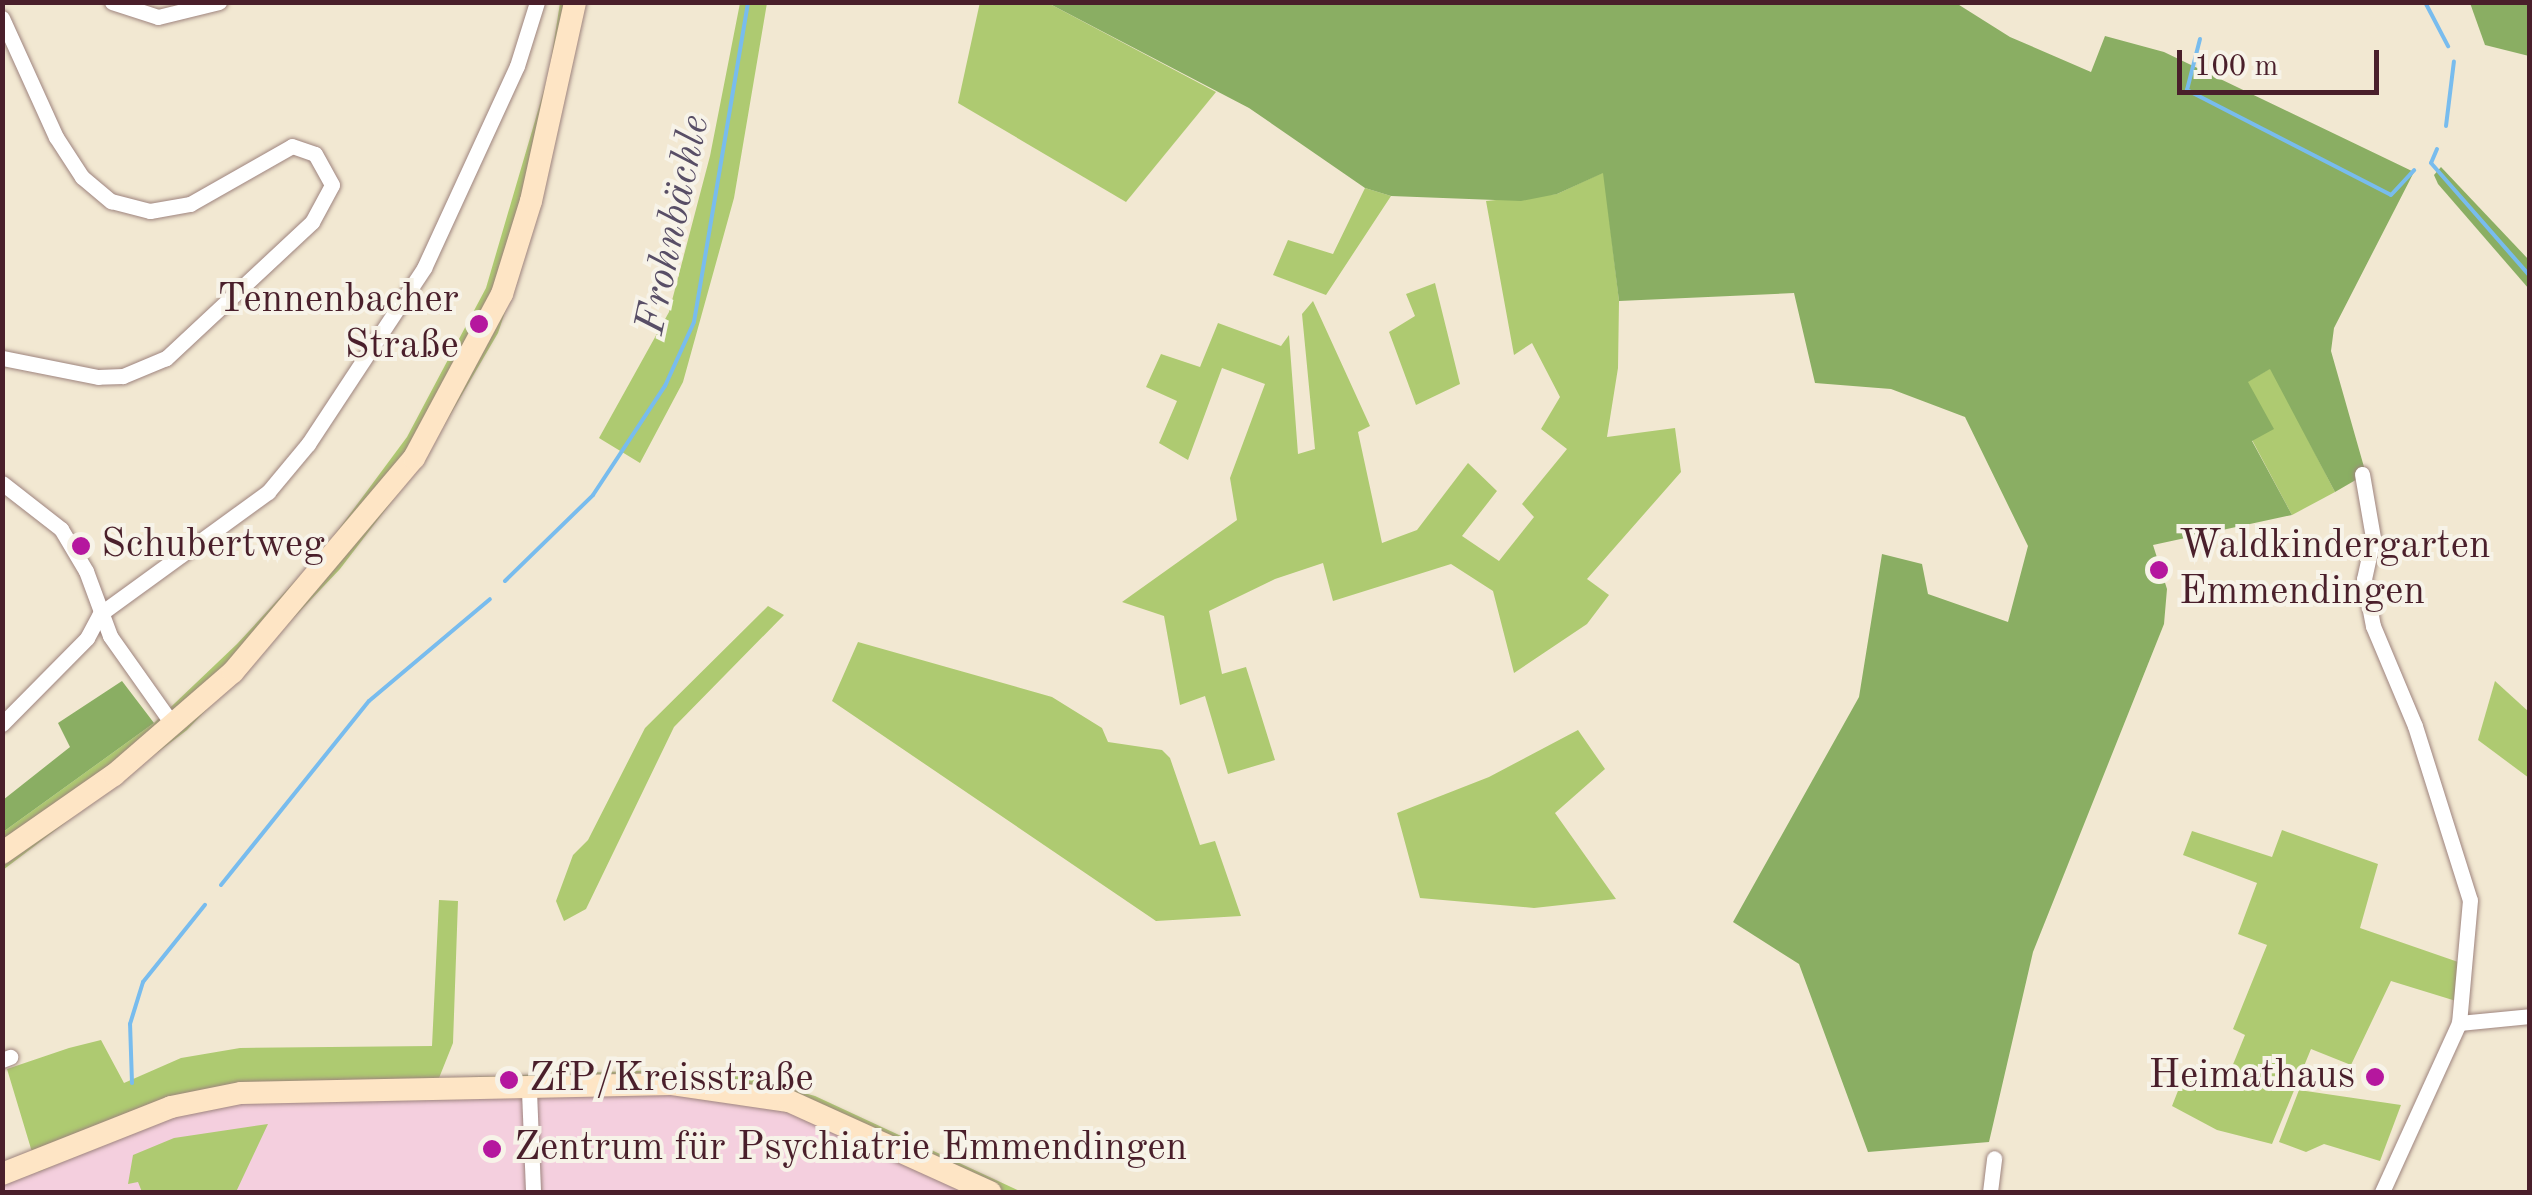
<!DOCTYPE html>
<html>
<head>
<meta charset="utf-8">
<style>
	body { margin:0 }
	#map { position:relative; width:2532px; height:1195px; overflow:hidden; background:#f2e8d2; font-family:"Old Standard TT",serif }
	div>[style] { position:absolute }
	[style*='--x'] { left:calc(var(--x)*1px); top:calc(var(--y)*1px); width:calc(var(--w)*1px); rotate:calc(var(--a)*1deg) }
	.built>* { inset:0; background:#f4cfde }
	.green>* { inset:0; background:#aeca71 }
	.forest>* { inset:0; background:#8aae63 }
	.stream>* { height:4px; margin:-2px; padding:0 2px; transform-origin:2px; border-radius:2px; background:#78bcee }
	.roads { filter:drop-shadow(0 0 2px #9e847e) drop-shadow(0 0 2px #9e847e) }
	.street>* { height:15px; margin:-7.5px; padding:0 7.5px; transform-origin:7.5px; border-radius:7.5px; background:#fff }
	.secondary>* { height:22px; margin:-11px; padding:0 11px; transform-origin:11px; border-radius:11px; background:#fee5c5 }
	.dots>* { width:28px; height:28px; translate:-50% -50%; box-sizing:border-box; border:5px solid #f7f3e8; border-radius:50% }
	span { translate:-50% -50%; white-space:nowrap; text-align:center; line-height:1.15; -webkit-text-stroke:8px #f7f3e8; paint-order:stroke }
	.poi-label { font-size:40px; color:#4a1f2b }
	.right { translate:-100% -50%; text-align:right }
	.left { translate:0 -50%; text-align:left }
	.water-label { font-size:42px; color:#584e66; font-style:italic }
	.frame { position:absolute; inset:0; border:5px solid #4a1f2b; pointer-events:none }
	.scale { position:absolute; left:2177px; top:50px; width:202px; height:45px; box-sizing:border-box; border:5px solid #4a1f2b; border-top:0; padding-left:12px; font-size:30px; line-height:35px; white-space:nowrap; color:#4a1f2b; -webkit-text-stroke:8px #f7f3e8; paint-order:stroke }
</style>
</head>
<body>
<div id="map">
	<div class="built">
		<div style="clip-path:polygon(700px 1089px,776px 1101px,979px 1192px,3px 1192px,3px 1182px,175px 1114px,256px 1099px)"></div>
	</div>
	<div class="green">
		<div style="clip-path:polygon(980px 2px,1048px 3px,1216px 92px,1126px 202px,958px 103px)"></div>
		<div style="clip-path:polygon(560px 3px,584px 3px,535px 222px,498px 333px,425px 458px,340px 569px,187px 730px,3px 870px,3px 832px,154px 723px,237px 644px,321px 553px,407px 437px,486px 288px,549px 73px)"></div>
		<div style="clip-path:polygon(740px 3px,767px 3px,734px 198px,683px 382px,640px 463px,599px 438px,669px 312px,710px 156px)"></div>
		<div style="clip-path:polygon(1604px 172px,1619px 301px,1618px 368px,1607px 437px,1675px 428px,1681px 472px,1587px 579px,1609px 595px,1587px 624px,1514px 673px,1493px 591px,1451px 564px,1333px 601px,1323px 563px,1275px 579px,1209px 611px,1222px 674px,1246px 667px,1275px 760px,1228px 774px,1205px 696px,1180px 705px,1164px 616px,1122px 602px,1237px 520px,1230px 478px,1265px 384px,1222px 368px,1188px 460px,1159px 443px,1177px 401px,1146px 387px,1161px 354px,1200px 367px,1218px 323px,1281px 346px,1289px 335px,1298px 454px,1315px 449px,1302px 314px,1313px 301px,1370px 426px,1358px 432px,1382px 543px,1417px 530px,1468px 463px,1497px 491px,1462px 536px,1499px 561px,1534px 517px,1522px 504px,1567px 449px,1541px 429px,1560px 397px,1532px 343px,1514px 355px,1486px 201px,1557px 194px)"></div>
		<div style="clip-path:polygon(1365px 188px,1391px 196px,1326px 295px,1273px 275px,1288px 240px,1333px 254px)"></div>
		<div style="clip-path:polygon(1435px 283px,1460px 384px,1416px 405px,1389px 332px,1415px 316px,1406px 294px)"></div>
		<div style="clip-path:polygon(2271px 368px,2335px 492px,2292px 515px,2252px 440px,2247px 382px)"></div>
		<div style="clip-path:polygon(768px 606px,784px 615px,674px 727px,586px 909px,564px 921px,556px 901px,573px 855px,588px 840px,645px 728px)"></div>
		<div style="clip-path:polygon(858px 642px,1052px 697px,1102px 728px,1108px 742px,1162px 750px,1170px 758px,1200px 845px,1215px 841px,1241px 916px,1156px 921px,832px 701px)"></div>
		<div style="clip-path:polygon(2495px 681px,2529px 712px,2529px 778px,2478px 740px)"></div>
		<div style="clip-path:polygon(1578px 730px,1605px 769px,1555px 813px,1616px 899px,1534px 908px,1420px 898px,1397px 813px,1489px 777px)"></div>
		<div style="clip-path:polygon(2282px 830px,2378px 864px,2360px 928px,2461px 963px,2456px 1001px,2391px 981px,2351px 1065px,2311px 1049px,2272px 1144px,2217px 1130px,2172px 1106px,2187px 1068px,2225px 1084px,2245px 1035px,2233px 1029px,2267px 945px,2238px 934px,2257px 883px,2183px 855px,2192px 831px,2272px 857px)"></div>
		<div style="clip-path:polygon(439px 900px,458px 901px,453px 1043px,439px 1078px,664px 1070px,743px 1076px,815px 1096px,1022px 1192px,979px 1192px,846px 1128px,700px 1089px,256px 1099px,175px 1114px,38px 1172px,7px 1069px,69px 1048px,101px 1040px,124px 1083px,181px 1058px,240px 1048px,432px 1046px)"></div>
		<div style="clip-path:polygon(2299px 1090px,2401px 1105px,2380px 1161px,2324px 1144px,2306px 1152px,2279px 1142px)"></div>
		<div style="clip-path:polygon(268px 1124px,236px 1192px,142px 1192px,138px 1182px,128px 1184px,133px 1155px,174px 1138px)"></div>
	</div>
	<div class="forest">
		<div style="clip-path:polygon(1048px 3px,1956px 3px,2010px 37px,2091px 72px,2105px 36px,2164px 52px,2414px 172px,2334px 328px,2331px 351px,2366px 474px,2335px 492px,2270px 369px,2248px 382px,2274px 429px,2252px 441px,2292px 515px,2153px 545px,2167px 589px,2164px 624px,2033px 952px,1989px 1142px,1868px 1152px,1799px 964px,1733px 922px,1859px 697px,1882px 554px,1922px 564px,1928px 594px,2008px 622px,2028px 546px,1965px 417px,1891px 389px,1815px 383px,1794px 293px,1619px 301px,1603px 173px,1557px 194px,1521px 201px,1391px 196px,1365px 188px,1249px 108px)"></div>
		<div style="clip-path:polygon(2470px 3px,2529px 3px,2529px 56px,2485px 45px)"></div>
		<div style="clip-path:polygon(2441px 167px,2529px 260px,2529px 289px,2438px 184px,2434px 175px)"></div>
		<div style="clip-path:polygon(122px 681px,154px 723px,3px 832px,3px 800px,70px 747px,58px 723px)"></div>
	</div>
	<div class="stream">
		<div style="--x:2425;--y:2;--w:50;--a:62.4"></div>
		<div style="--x:2200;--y:39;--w:53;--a:104.3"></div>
		<div style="--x:2187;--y:90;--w:229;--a:27.2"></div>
		<div style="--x:2391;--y:195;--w:34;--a:-47"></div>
		<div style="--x:2446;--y:126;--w:65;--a:-83"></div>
		<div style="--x:2437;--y:149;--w:15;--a:113"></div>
		<div style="--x:2431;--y:163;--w:150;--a:48.8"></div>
		<div style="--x:505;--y:581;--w:123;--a:-44.3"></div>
		<div style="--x:593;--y:495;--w:131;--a:-56.6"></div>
		<div style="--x:665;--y:386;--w:70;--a:-65.6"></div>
		<div style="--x:694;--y:322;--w:325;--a:-80.4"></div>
		<div style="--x:221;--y:885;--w:236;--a:-51.2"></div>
		<div style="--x:369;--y:701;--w:158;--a:-40.1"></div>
		<div style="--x:132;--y:1083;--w:59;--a:-91.9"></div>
		<div style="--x:130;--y:1024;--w:44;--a:-72.8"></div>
		<div style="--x:143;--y:982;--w:99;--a:-51.2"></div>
	</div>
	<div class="roads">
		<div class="street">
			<div style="--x:112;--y:2;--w:48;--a:18.1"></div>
			<div style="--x:158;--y:17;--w:63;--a:-13.8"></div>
			<div style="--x:2;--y:18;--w:131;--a:65.6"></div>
			<div style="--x:56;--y:137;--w:48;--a:57"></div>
			<div style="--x:82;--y:177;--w:38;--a:40"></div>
			<div style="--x:111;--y:201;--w:40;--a:14.4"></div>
			<div style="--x:150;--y:211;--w:41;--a:-9.9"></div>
			<div style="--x:190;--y:204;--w:117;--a:-29.6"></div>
			<div style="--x:292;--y:146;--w:24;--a:19"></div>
			<div style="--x:315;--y:154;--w:35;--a:61"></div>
			<div style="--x:332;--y:185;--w:42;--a:118.4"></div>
			<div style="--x:312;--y:222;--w:200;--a:137"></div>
			<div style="--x:166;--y:358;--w:47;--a:157.3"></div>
			<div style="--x:123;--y:376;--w:25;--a:178"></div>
			<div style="--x:98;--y:377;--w:98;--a:-168.8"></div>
			<div style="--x:2362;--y:474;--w:65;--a:80.2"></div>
			<div style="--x:2373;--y:538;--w:42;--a:102.4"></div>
			<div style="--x:2364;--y:579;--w:48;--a:79.2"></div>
			<div style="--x:2373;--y:626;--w:108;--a:67.2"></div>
			<div style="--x:2415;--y:726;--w:182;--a:72.5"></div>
			<div style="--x:2470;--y:900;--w:123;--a:95.1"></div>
			<div style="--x:2459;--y:1023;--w:186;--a:114.5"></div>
			<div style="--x:2;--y:483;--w:75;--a:37.9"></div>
			<div style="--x:61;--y:529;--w:49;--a:59.2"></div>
			<div style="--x:86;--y:571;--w:69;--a:69.7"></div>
			<div style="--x:110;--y:636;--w:109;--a:54.7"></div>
			<div style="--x:2;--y:724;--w:121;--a:-45.3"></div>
			<div style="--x:87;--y:638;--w:27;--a:-62"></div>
			<div style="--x:100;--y:614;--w:208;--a:-36"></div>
			<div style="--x:268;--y:492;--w:62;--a:-50.2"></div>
			<div style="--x:308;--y:444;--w:211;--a:-56.6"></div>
			<div style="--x:424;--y:268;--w:222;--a:-65.3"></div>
			<div style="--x:517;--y:66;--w:67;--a:-72.6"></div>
			<div style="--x:2459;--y:1023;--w:71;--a:-5.6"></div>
			<div style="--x:2;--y:1060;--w:9;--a:-21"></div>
			<div style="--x:529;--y:1091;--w:101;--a:87.7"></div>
			<div style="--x:1990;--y:1192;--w:34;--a:-83"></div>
		</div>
		<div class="secondary">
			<div style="--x:2;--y:853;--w:136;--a:-34.9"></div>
			<div style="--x:114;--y:775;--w:157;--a:-40.9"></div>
			<div style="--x:233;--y:672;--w:280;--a:-49.8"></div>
			<div style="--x:414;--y:458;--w:186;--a:-61.8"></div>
			<div style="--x:502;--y:294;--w:97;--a:-72.7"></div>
			<div style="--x:531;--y:201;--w:204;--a:-77.5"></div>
			<div style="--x:2;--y:1174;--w:182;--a:-21.6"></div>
			<div style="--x:171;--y:1107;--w:71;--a:-11.3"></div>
			<div style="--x:241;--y:1093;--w:431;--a:-1.2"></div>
			<div style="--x:672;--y:1084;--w:118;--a:8.3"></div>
			<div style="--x:789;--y:1101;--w:221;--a:24.4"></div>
		</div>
	</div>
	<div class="dots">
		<div style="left:479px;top:324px;background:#b5179e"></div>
		<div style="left:81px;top:546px;background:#b5179e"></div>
		<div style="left:2159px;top:570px;background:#b5179e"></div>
		<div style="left:2375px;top:1077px;background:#b5179e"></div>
		<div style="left:509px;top:1080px;background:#b5179e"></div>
		<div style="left:492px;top:1149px;background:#b5179e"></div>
	</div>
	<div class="poi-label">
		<span class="right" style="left:459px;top:324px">Tennenbacher<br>Straße</span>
		<span class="left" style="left:101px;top:546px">Schubertweg</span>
		<span class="left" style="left:2179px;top:570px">Waldkindergarten<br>Emmendingen</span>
		<span class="right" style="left:2355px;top:1077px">Heimathaus</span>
		<span class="left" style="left:529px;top:1080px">ZfP/Kreisstraße</span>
		<span class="left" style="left:514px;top:1149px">Zentrum für Psychiatrie Emmendingen</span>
	</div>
	<div class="water-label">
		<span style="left:674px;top:225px;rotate:-78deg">Frohnbächle</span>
	</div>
	<div class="frame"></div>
	<div class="scale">100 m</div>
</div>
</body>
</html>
